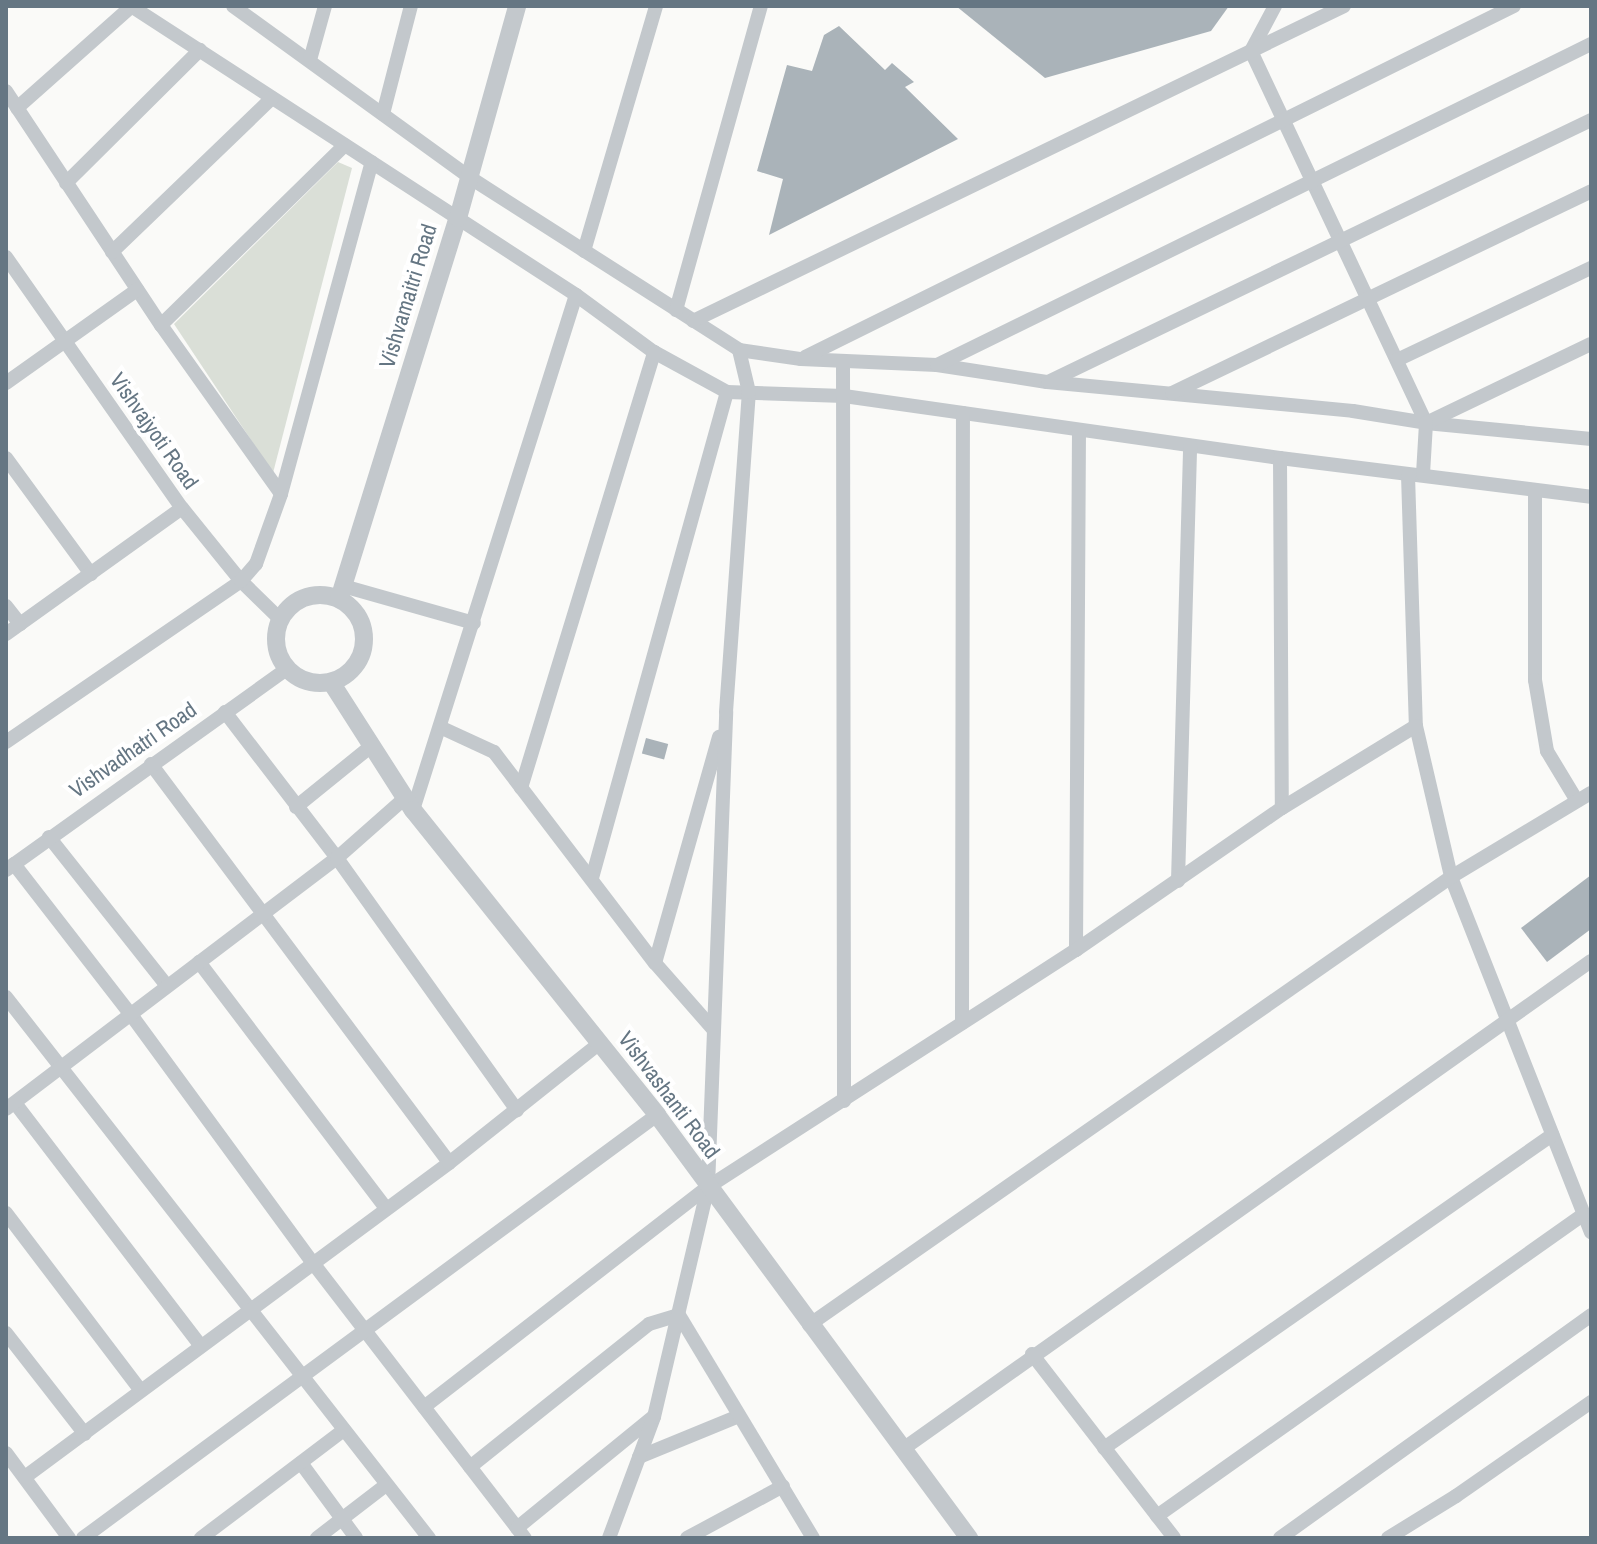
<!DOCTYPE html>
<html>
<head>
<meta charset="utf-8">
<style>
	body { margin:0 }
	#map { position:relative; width:1597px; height:1544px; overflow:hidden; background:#fafaf8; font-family:"Archivo Narrow",sans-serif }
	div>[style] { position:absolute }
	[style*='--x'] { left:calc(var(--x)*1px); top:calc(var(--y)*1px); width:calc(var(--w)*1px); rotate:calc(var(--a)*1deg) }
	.green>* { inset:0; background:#dadfd7 }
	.building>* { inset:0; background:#aab3b9; transform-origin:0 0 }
	.minor>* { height:14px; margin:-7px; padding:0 7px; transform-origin:7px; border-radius:7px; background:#c3c8cc }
	.tertiary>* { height:18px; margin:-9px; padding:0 9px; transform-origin:9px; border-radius:9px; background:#c3c8cc }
	.tertiary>.ring { margin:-9px; padding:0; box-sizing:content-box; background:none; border:18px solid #c3c8cc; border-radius:50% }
	span { translate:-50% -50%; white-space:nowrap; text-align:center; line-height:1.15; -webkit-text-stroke:8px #fff; paint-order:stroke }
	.street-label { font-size:22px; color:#657683 }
	.frame { position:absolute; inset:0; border:8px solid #657683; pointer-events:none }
</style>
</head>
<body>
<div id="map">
	<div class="green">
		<div style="clip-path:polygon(338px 162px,352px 168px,273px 473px,174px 324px)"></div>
	</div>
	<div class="building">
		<div style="clip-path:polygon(956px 6px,1229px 6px,1211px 31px,1045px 78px)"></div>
		<div style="clip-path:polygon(839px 26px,885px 70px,892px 63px,914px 82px,905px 87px,958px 139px,769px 235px,783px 179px,757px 171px,787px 65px,812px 71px,824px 35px)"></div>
		<div style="left:646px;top:738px;width:23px;height:16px;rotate:15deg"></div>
		<div style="clip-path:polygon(1591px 875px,1591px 929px,1547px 962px,1521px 928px)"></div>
	</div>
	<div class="minor">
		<div style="--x:131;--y:6;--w:531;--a:33"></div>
		<div style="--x:576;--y:295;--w:97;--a:36.2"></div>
		<div style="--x:654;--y:352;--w:83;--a:28.7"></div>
		<div style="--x:727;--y:392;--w:117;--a:2"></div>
		<div style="--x:844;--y:396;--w:440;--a:8.1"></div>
		<div style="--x:1280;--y:458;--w:313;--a:7.1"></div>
		<div style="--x:233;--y:6;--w:291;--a:35.9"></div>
		<div style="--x:469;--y:177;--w:321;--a:32.6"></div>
		<div style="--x:739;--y:350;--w:63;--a:8.3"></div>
		<div style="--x:801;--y:359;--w:136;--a:2.5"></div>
		<div style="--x:937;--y:365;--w:111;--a:8.8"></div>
		<div style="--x:1047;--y:382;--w:307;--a:5.4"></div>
		<div style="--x:1353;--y:411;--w:74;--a:9.3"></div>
		<div style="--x:1426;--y:423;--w:166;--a:5.5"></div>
		<div style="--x:1275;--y:6;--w:51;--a:118.1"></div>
		<div style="--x:1251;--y:51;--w:411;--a:64.8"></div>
		<div style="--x:1426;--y:423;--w:183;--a:-25.6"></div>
		<div style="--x:310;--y:60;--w:56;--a:-74.5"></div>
		<div style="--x:6;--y:91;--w:281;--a:56.5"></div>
		<div style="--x:161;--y:325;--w:207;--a:54.6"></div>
		<div style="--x:17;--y:108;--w:154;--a:-41.6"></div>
		<div style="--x:383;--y:114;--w:112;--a:-75.5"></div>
		<div style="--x:66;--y:183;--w:189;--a:-44.8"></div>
		<div style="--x:584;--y:251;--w:255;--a:-73.6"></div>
		<div style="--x:112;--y:252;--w:222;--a:-43.9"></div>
		<div style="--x:6;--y:257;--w:307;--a:55"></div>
		<div style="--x:182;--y:508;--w:94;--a:51.1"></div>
		<div style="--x:241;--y:581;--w:54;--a:44.3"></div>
		<div style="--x:676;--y:310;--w:316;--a:-74.4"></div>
		<div style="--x:693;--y:321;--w:723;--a:-25.82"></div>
		<div style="--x:161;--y:325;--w:257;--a:-44.4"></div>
		<div style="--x:805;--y:357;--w:791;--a:-26.34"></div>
		<div style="--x:1397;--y:360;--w:215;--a:-25.4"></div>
		<div style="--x:843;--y:361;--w:740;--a:89.92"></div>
		<div style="--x:937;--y:365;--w:729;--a:-26.14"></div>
		<div style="--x:1048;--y:382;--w:603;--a:-25.76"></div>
		<div style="--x:6;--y:383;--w:161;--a:-35.4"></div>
		<div style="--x:1172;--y:393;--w:465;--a:-25.7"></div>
		<div style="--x:6;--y:458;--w:144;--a:53.8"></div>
		<div style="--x:1280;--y:458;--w:350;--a:89.7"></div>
		<div style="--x:1423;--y:474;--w:51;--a:-86.6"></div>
		<div style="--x:1408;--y:475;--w:251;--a:88.2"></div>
		<div style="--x:1416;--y:726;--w:155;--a:76.9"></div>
		<div style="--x:1451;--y:877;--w:382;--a:68.5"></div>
		<div style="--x:1535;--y:490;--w:190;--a:90"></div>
		<div style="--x:1535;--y:680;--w:72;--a:80.4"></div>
		<div style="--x:1547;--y:751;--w:58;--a:59"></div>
		<div style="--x:343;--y:586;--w:136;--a:15.8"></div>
		<div style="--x:6;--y:606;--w:23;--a:52"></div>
		<div style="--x:6;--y:634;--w:216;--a:-35.6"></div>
		<div style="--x:225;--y:712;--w:184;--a:52.5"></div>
		<div style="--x:337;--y:858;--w:310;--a:54.5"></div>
		<div style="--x:442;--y:728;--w:57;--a:24.8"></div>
		<div style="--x:494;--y:752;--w:265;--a:52.7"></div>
		<div style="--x:655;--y:963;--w:88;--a:48.7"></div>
		<div style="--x:6;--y:742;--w:285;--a:-34.4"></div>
		<div style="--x:241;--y:581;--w:23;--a:-49"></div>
		<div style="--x:256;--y:564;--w:74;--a:-70.3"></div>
		<div style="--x:281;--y:494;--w:344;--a:-74.7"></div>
		<div style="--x:151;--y:764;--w:498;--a:53.2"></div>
		<div style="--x:521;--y:788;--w:456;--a:-73"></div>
		<div style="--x:296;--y:807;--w:95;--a:-39"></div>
		<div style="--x:413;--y:810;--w:540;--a:-72.44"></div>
		<div style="--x:49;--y:837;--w:190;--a:51.6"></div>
		<div style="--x:14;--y:864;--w:192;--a:52.2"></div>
		<div style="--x:132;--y:1016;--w:306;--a:53.8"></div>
		<div style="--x:313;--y:1263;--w:347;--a:52.4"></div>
		<div style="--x:6;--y:870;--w:345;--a:-35.6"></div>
		<div style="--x:592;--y:878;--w:504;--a:-74.48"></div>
		<div style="--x:1178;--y:881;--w:435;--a:-88.4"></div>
		<div style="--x:1076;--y:950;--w:520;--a:-89.67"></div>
		<div style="--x:199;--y:962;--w:308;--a:52.8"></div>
		<div style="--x:655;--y:963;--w:235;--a:-74.2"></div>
		<div style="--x:6;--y:997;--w:687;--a:51.98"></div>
		<div style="--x:962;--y:1023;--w:610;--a:-89.91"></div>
		<div style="--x:15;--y:1103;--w:306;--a:52.6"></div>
		<div style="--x:6;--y:1109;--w:415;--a:-37.2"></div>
		<div style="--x:337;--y:858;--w:91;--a:-41.4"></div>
		<div style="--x:6;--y:1213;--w:223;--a:52.8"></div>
		<div style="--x:809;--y:1325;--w:783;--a:-34.91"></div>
		<div style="--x:1451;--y:877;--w:163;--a:-31"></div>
		<div style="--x:6;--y:1333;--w:128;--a:52"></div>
		<div style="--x:1032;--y:1354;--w:232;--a:52.3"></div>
		<div style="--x:424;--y:1407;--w:359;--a:-37.8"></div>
		<div style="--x:708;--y:1187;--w:438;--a:-32.8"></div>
		<div style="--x:1076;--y:950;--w:250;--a:-34.6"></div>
		<div style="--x:1282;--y:808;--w:157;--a:-31.5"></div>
		<div style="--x:1104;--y:1448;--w:547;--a:-34.94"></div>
		<div style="--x:903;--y:1449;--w:843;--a:-35.35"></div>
		<div style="--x:6;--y:1453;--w:106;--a:53.5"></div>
		<div style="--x:639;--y:1457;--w:108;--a:-22.3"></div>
		<div style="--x:301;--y:1463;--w:93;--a:53.7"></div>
		<div style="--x:470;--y:1467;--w:229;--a:-38.6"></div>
		<div style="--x:649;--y:1324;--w:31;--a:-17"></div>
		<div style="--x:679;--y:1315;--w:260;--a:59"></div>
		<div style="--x:25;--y:1477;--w:528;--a:-36.52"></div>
		<div style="--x:449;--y:1163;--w:193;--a:-38.5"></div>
		<div style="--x:1157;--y:1516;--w:523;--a:-35.27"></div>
		<div style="--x:517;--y:1528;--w:176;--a:-39.2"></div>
		<div style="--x:83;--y:1538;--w:713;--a:-36.39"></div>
		<div style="--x:201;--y:1538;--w:179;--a:-37.1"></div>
		<div style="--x:317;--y:1538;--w:87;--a:-37.5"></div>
		<div style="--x:609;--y:1538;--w:129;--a:-69.6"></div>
		<div style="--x:654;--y:1417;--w:236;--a:-76.8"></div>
		<div style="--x:708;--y:1187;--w:475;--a:-87.8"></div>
		<div style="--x:726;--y:712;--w:321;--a:-85.9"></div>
		<div style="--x:749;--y:392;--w:43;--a:-103.4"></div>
		<div style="--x:687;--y:1538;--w:109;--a:-28.4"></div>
		<div style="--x:1280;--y:1538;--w:383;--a:-35.6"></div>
		<div style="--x:1388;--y:1538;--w:80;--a:-31.7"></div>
		<div style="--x:1456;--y:1496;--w:165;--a:-34.8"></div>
	</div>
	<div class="tertiary">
		<div class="ring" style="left:276px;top:595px;width:70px;height:70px"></div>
		<div style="--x:339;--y:599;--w:399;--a:-72.7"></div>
		<div style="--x:458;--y:218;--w:220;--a:-74.4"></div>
		<div style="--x:331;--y:682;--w:152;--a:57.4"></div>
		<div style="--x:413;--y:810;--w:391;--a:51.3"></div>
		<div style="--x:657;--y:1115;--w:526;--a:53.59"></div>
	</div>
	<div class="street-label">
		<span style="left:408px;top:296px;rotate:-73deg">Vishvamaitri Road</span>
		<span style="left:154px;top:431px;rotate:55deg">Vishvajyoti Road</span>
		<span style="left:133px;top:750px;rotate:-35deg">Vishvadhatri Road</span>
		<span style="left:669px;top:1095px;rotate:53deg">Vishvashanti Road</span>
	</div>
	<div class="frame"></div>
</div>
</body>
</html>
